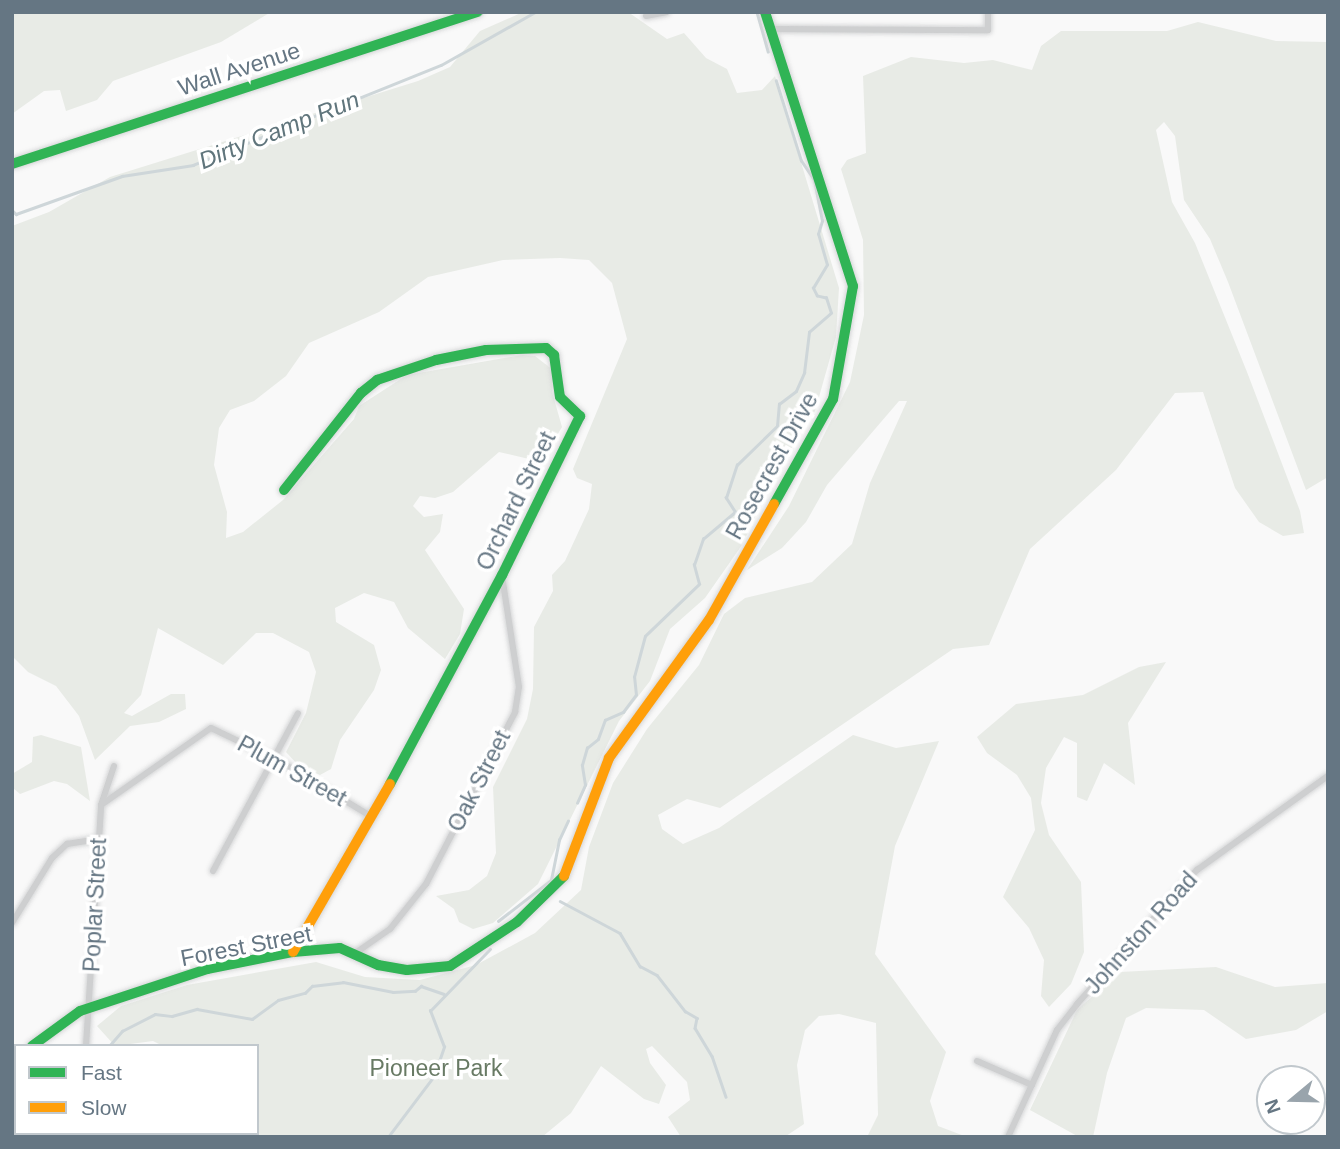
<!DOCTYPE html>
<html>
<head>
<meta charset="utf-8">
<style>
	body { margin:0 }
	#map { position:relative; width:1340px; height:1149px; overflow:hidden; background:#f9f9f9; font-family:Arial,sans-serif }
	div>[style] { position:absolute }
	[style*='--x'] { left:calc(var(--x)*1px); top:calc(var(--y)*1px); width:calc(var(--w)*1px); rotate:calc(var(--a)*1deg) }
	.green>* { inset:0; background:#e8ebe6 }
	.stream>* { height:2.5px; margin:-1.25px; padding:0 1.25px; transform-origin:1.25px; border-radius:1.25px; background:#ced6d9 }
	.roads { filter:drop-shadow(0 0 2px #d5d6d7) drop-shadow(0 0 2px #d5d6d7) }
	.street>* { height:6px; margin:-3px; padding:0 3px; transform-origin:3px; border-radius:3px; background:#cecfd0 }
	.fast>* { height:10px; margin:-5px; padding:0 5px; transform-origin:5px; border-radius:5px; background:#30b455 }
	.slow>* { height:10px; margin:-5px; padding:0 5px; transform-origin:5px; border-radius:5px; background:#ff9f0a }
	span { translate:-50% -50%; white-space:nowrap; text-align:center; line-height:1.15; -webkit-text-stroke:7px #fff; paint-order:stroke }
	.street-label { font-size:23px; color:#657683 }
	.park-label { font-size:23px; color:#687a64 }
	.water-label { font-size:24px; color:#60757c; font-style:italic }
	.frame { position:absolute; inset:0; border:14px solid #657683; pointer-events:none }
	.legend { position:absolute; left:14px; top:1044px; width:245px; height:91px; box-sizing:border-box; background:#fff; border:2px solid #c1c8cd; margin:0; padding:9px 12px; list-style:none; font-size:21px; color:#657683 }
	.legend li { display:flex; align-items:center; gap:14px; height:35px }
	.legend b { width:35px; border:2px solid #c1c8cd }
	.north { position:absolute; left:1256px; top:1065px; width:70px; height:70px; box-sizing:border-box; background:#fff; border:2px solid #c1c8cd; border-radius:50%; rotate:251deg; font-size:19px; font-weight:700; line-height:28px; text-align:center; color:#657683 }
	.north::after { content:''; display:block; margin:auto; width:24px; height:32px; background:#99a4ac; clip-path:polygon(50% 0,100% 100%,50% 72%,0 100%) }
</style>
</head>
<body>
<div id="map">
	<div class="green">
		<div style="clip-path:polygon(12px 12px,271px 12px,221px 42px,113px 81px,97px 100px,66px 111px,60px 90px,44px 91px,12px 114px)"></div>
		<div style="clip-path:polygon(523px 12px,628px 12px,667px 39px,684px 33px,706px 58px,727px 69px,737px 93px,762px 90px,775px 76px,839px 288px,836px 337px,815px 411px,775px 474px,742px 545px,705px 598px,670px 629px,650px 681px,619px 721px,538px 884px,493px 923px,473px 929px,459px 922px,454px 909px,436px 896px,469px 890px,487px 876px,496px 853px,493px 787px,527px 719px,533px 689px,534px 627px,553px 591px,552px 575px,565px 561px,589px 509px,592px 484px,577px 478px,573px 469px,627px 339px,612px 283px,589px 260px,560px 258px,503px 260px,428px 277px,379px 312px,309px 343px,286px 376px,254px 401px,230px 410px,219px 428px,214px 465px,227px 512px,226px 538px,243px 532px,283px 500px,354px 419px,359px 406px,407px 375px,522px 355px,535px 356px,553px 370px,552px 392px,562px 427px,544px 457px,529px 459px,499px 452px,453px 492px,435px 498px,420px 496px,413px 506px,424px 517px,443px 514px,440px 532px,425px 550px,464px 609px,460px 634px,445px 659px,408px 628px,394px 602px,364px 593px,335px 608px,336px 622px,374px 645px,381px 670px,374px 690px,340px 740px,331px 769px,320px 775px,297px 764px,286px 752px,306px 713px,316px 672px,309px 652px,273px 633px,256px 633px,223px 665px,158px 628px,141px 695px,124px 713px,132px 716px,171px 694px,185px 694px,186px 709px,159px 722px,130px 726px,95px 760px,79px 716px,56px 686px,28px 672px,12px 656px,12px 226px,49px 212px,110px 177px,418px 81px,450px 67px,480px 31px)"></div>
		<div style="clip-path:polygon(1198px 22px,1276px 41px,1328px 42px,1328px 477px,1306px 490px,1228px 282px,1210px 239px,1184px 200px,1175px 136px,1164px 122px,1156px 130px,1172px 202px,1195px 243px,1247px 372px,1300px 511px,1304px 533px,1283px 536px,1259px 522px,1235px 488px,1203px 392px,1175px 393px,1116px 470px,1030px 549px,989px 645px,953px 649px,720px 808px,687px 799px,658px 815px,662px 829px,683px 844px,719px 828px,853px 735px,896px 748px,939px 741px,895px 846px,875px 954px,946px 1052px,930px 1101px,938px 1126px,967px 1137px,867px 1137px,878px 1115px,876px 1023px,839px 1014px,819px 1016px,805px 1030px,797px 1065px,804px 1124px,786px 1136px,681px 1137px,668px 1117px,690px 1100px,687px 1082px,652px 1046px,646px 1049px,650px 1063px,666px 1085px,659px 1104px,644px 1099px,601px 1066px,571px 1113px,542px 1137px,187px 1137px,257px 1133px,257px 1046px,163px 1046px,153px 1041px,115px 1046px,97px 1026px,121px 1006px,187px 985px,316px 962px,365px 977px,420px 980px,476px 965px,535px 933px,581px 890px,589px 847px,613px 783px,647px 729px,699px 665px,724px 614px,745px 598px,812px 582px,852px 544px,870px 483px,907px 401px,899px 401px,827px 485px,806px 522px,782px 548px,747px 570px,789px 506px,850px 382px,864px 315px,863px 240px,841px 169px,847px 160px,866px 153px,863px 76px,911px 57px,964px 63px,993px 60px,1032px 70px,1041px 46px,1061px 31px,1167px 31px)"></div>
		<div style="clip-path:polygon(1166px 662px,1128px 723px,1135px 785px,1104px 763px,1087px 801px,1077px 797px,1077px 743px,1064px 737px,1046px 768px,1041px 803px,1049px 835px,1081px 882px,1084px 952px,1071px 984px,1049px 1007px,1041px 996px,1044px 960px,1029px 928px,1003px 897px,1035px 830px,1031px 798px,1017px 775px,987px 753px,977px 737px,1016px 704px,1083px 695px,1139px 667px)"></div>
		<div style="clip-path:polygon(41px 735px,81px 747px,90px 801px,67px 784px,54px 781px,20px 794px,13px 788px,12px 774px,32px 762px,33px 737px)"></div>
		<div style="clip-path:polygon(1216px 967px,1275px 987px,1328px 983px,1328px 1011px,1296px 1030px,1246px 1039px,1204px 1010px,1146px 1008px,1126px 1018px,1107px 1073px,1093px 1137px,1079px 1137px,1030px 1110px,1077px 1010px,1120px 972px)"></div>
	</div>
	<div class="stream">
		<div style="--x:757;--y:12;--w:41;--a:74.2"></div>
		<div style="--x:12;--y:210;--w:6;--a:45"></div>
		<div style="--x:16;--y:214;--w:113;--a:-19.7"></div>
		<div style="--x:122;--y:176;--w:72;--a:-8.8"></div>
		<div style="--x:193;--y:165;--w:267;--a:-22"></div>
		<div style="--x:441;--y:65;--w:108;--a:-29.4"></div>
		<div style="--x:577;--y:803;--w:20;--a:-66"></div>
		<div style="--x:585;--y:785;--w:20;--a:-99"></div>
		<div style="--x:582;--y:765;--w:18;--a:-74"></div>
		<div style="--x:587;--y:748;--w:14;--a:-39"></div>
		<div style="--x:598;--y:739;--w:20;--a:-70"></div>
		<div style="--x:605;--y:720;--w:20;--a:-24"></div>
		<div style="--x:623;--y:712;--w:21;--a:-53"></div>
		<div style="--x:636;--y:695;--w:18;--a:-96"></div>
		<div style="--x:634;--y:677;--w:42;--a:-75"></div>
		<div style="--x:645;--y:636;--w:75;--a:-43.9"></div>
		<div style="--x:699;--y:584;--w:20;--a:-105"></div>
		<div style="--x:694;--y:565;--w:28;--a:-71"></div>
		<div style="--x:703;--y:539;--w:42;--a:-40.2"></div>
		<div style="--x:735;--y:512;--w:17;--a:-123"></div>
		<div style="--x:726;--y:498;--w:35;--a:-72"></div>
		<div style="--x:737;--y:465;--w:56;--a:-44.3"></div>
		<div style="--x:777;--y:426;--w:22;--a:-85"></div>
		<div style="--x:779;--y:404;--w:21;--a:-37"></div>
		<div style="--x:796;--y:391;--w:20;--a:-66"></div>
		<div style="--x:804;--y:373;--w:41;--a:-83"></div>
		<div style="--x:809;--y:332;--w:29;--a:-41"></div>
		<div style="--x:831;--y:313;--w:16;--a:-108"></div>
		<div style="--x:826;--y:298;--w:9;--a:-167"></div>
		<div style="--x:817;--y:296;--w:9;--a:-117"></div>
		<div style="--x:813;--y:288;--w:27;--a:-59"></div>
		<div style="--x:827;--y:265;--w:32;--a:-106"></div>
		<div style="--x:818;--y:234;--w:14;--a:-73"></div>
		<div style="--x:822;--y:221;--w:42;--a:-101"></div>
		<div style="--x:814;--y:180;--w:23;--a:-124"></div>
		<div style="--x:801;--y:161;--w:84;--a:-107.4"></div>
		<div style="--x:560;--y:901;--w:68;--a:28.1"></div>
		<div style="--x:620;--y:933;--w:39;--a:59"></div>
		<div style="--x:640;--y:966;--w:19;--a:28"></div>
		<div style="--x:657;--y:975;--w:46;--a:52.1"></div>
		<div style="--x:685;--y:1011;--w:14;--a:30"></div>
		<div style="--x:697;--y:1018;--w:10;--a:101"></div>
		<div style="--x:695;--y:1028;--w:33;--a:59"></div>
		<div style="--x:712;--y:1056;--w:43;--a:71.1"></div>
		<div style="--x:498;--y:921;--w:67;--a:-37.7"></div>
		<div style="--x:551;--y:880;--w:41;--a:-78.7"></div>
		<div style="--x:559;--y:840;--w:21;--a:-65"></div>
		<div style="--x:109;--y:1046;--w:20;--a:-49"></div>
		<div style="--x:122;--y:1031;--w:37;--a:-27"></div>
		<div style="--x:155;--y:1014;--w:17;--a:7"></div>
		<div style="--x:172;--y:1016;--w:26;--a:-16"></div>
		<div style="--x:197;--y:1009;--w:56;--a:10.3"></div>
		<div style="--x:252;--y:1019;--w:32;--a:-36"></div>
		<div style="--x:278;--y:1000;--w:28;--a:-15"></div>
		<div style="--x:305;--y:993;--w:10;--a:-45"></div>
		<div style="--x:312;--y:986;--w:31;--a:-7"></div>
		<div style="--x:343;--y:982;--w:51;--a:11.3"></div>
		<div style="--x:393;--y:992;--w:22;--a:-3"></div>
		<div style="--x:415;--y:991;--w:8;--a:-40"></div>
		<div style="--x:421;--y:986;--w:24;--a:19"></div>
		<div style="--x:388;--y:1137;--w:76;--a:-53"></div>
		<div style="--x:434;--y:1076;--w:31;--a:-71"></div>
		<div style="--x:444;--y:1047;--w:39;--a:-111"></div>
		<div style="--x:430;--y:1011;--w:86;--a:-45.9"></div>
	</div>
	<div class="roads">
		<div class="street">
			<div style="--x:646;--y:16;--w:21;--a:-11"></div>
			<div style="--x:770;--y:29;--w:218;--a:0.3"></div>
			<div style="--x:988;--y:30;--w:18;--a:-90"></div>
			<div style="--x:101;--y:805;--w:134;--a:-35"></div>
			<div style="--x:211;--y:728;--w:72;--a:25.5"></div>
			<div style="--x:276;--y:759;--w:112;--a:31.1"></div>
			<div style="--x:213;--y:871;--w:179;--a:-61.7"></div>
			<div style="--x:12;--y:923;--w:76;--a:-58.4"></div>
			<div style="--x:52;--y:858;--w:21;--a:-43"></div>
			<div style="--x:67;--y:844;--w:32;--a:-9"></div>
			<div style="--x:354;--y:954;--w:44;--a:-34.8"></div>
			<div style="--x:390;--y:929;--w:58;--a:-51.3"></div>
			<div style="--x:426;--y:884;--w:194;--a:-62.6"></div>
			<div style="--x:515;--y:712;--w:25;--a:-81"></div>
			<div style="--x:519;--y:687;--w:112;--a:-98.7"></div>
			<div style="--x:86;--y:1046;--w:241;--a:-86.4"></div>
			<div style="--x:101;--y:805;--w:41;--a:-71.6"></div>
			<div style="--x:977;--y:1061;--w:60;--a:23.6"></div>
			<div style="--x:74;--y:1137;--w:4;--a:-90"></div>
			<div style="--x:1008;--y:1137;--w:118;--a:-65.4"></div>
			<div style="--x:1057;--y:1030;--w:33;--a:-52"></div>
			<div style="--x:1077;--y:1004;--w:180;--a:-48.2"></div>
			<div style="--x:1197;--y:870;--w:161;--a:-35.7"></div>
		</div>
		<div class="fast">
			<div style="--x:765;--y:12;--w:288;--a:72.2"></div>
			<div style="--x:853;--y:286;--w:115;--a:100"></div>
			<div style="--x:833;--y:399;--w:120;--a:119.3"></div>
			<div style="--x:12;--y:164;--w:490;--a:-18.1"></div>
			<div style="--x:284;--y:490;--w:124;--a:-51.6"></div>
			<div style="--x:361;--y:393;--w:21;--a:-39"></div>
			<div style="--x:377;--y:380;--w:62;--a:-18.7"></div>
			<div style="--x:436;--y:360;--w:51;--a:-11.3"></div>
			<div style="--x:486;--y:350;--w:60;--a:-1.9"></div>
			<div style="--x:546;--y:348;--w:11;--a:41"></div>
			<div style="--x:554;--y:355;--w:42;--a:81.9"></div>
			<div style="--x:560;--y:397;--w:28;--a:44"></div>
			<div style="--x:580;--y:416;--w:177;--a:116.1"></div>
			<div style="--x:502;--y:575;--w:237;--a:118.2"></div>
			<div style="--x:32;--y:1046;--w:59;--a:-36.1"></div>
			<div style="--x:80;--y:1011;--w:134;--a:-18.3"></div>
			<div style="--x:207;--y:969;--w:88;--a:-11.2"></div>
			<div style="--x:293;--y:952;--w:47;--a:-4.9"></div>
			<div style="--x:340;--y:948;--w:42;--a:24.1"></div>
			<div style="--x:378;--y:965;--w:29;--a:10"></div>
			<div style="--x:407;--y:970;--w:43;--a:-5.3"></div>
			<div style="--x:450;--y:966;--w:80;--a:-33.3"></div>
			<div style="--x:517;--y:922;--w:66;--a:-44.4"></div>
			<div style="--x:12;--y:1063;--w:5;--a:-37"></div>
		</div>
		<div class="slow">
			<div style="--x:564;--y:876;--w:126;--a:-69.1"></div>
			<div style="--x:609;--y:758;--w:170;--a:-54.1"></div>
			<div style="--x:709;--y:620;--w:133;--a:-60.7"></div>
			<div style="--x:293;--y:952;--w:194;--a:-60"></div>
		</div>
	</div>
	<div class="street-label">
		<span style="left:239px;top:69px;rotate:-18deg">Wall Avenue</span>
		<span style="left:772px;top:466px;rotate:-61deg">Rosecrest Drive</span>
		<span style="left:516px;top:501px;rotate:-64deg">Orchard Street</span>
		<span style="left:292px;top:771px;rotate:29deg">Plum Street</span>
		<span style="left:479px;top:781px;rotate:-63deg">Oak Street</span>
		<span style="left:95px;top:905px;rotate:-87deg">Poplar Street</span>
		<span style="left:1141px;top:933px;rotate:-48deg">Johnston Road</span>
		<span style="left:246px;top:946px;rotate:-11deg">Forest Street</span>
	</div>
	<div class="park-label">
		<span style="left:436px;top:1068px">Pioneer Park</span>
	</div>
	<div class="water-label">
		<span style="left:279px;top:130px;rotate:-22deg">Dirty Camp Run</span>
	</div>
	<div class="frame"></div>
	<ul class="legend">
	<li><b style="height:9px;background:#30b455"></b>Fast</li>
	<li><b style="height:9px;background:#ff9f0a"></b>Slow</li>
	</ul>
	<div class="north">N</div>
</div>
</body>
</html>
